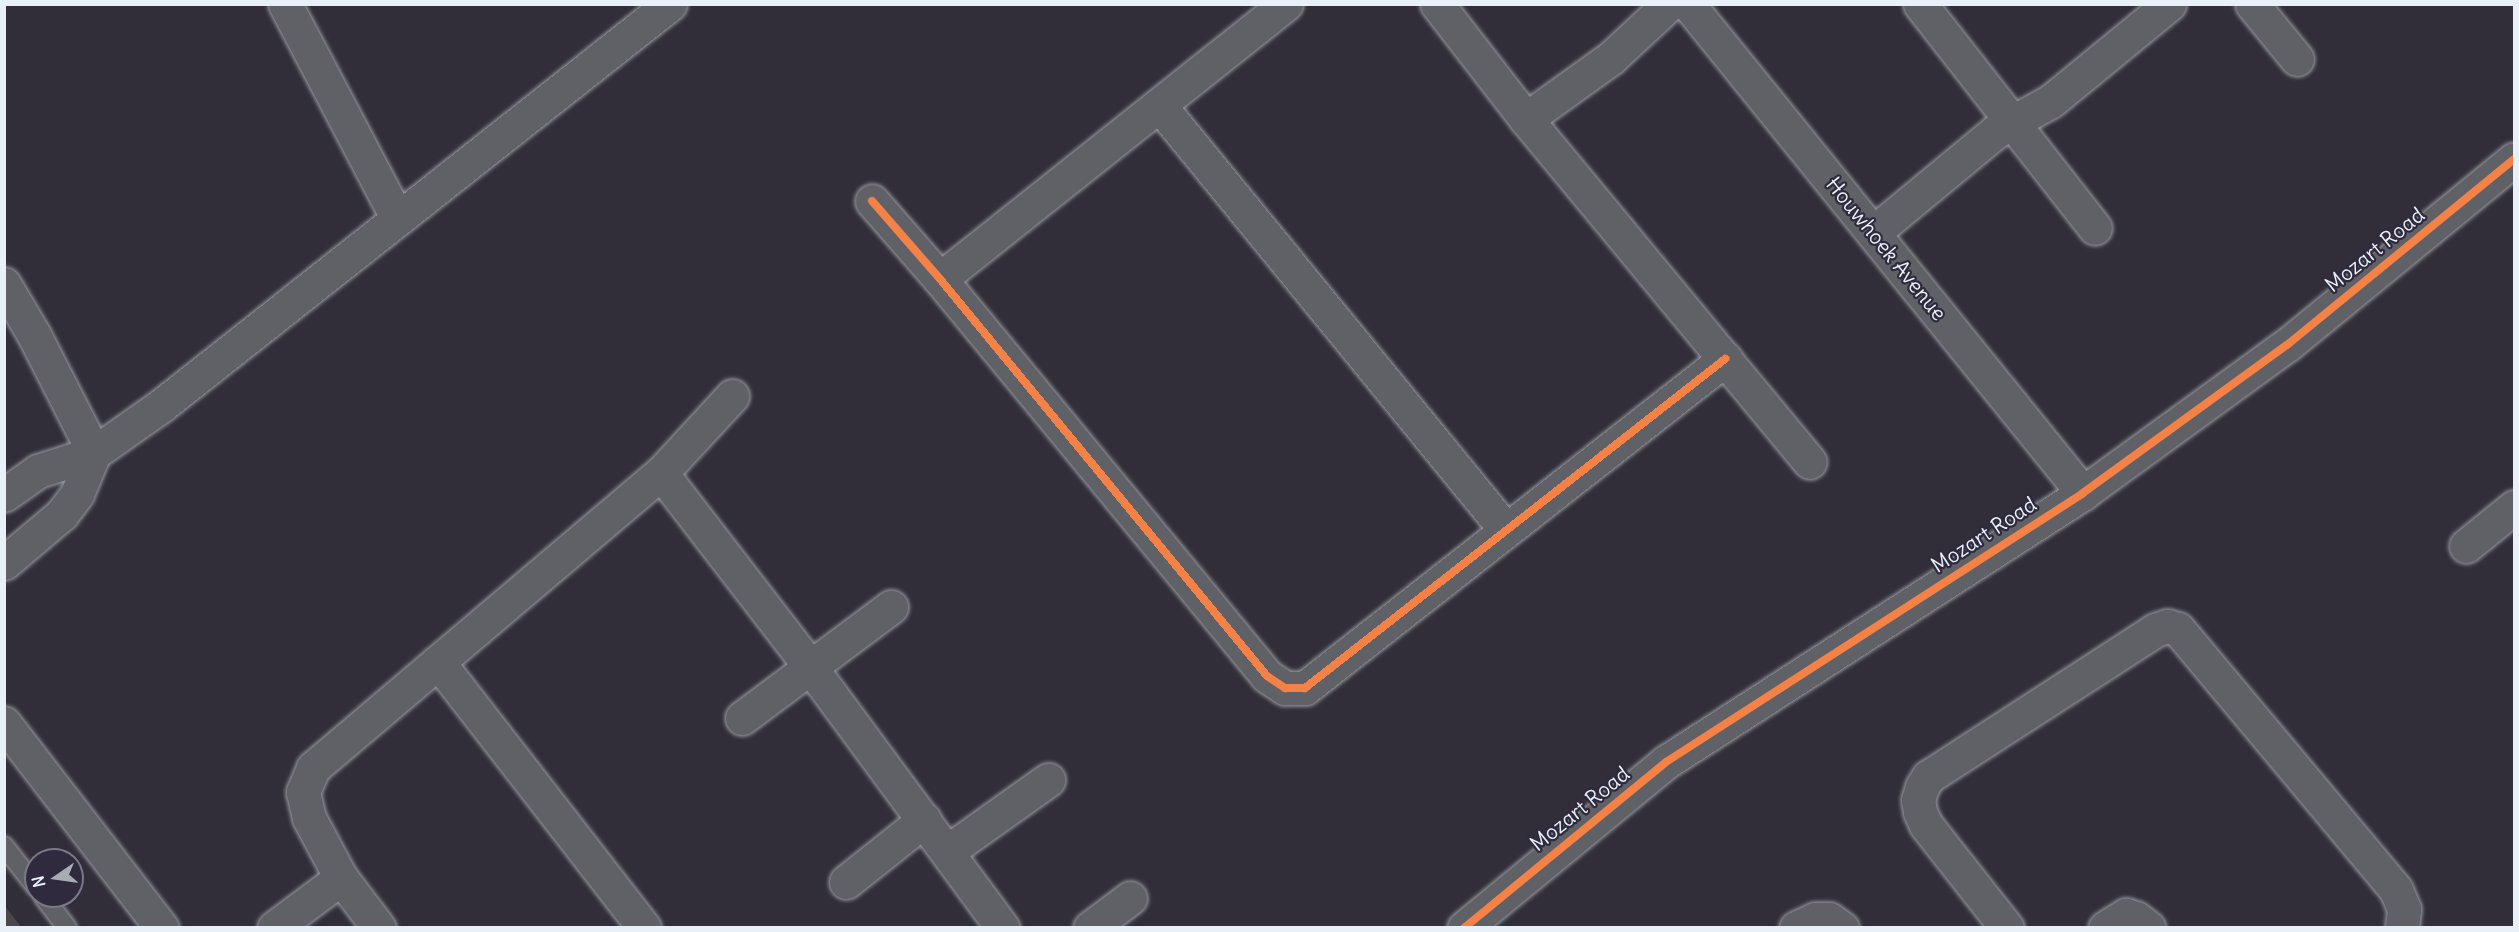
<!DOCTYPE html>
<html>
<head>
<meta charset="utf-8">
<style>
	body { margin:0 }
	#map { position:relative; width:2519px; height:932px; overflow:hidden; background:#312e39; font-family:Delius,sans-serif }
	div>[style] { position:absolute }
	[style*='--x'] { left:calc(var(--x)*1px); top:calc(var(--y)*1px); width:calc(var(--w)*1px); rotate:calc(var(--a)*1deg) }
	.building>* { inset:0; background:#4c474c }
	.roads { filter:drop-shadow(0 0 2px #98999f) drop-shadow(0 0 2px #98999f) }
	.lane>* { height:18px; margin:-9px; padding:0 9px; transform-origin:9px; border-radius:9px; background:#606067 }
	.street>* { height:33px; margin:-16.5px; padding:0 16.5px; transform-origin:16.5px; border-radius:16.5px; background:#606067 }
	.cycleway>* { height:8px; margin:-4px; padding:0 4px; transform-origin:4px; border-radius:4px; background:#f48246 }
	span { translate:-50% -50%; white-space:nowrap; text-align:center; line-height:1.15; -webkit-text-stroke:4.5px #2f2a3d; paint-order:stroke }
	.street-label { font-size:21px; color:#e8f1f8 }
	.frame { position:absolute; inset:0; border:6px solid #e8f1f8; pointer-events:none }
	.north { position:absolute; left:24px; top:848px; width:60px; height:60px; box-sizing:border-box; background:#2f2a3d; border:2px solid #797a88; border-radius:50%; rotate:257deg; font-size:16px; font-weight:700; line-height:24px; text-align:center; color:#e8f1f8 }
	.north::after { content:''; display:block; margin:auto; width:21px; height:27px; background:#a8adb5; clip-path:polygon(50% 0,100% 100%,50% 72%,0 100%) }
</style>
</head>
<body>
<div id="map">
	<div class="building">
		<div style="clip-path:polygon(4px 905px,22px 928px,4px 928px)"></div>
	</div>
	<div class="roads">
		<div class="lane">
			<div style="--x:4;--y:846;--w:52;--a:52"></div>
			<div style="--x:43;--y:896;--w:40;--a:53"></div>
		</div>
		<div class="street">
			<div style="--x:285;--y:4;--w:241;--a:62.3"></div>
			<div style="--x:1437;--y:4;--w:145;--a:52.3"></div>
			<div style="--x:1526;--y:119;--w:445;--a:50.4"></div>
			<div style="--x:1688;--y:4;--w:629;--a:51.07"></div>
			<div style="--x:1920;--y:4;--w:284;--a:52"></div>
			<div style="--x:2252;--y:4;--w:71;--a:50.7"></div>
			<div style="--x:1159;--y:105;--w:547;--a:50.78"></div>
			<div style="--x:1526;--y:119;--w:105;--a:-35.7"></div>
			<div style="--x:1611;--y:58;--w:79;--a:-43"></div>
			<div style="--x:872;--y:201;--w:103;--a:48.9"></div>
			<div style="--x:940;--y:279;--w:514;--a:50.52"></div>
			<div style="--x:1267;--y:676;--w:22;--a:34"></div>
			<div style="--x:1285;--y:688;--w:20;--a:0"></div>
			<div style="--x:1305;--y:688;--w:534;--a:-38.07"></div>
			<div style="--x:1873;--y:233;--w:158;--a:-39.6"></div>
			<div style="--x:1995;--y:132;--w:64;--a:-29"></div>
			<div style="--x:2051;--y:101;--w:153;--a:-39.4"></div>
			<div style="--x:940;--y:279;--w:442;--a:-38.5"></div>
			<div style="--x:4;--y:284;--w:59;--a:59.5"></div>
			<div style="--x:34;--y:335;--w:132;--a:63"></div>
			<div style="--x:94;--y:453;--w:44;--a:112.5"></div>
			<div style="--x:77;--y:494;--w:25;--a:127"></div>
			<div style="--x:62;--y:514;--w:76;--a:139.8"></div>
			<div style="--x:661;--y:473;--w:246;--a:52.4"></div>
			<div style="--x:811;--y:668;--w:323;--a:53.6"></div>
			<div style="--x:4;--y:495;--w:42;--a:-35.2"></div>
			<div style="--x:38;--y:471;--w:59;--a:-17.8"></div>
			<div style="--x:94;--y:453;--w:83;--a:-35.2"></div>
			<div style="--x:162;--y:405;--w:647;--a:-38.29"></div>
			<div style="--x:2466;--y:546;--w:62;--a:-39.1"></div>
			<div style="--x:438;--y:662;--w:336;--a:52.2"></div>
			<div style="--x:742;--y:718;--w:186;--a:-36.7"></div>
			<div style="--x:4;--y:723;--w:259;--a:52.4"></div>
			<div style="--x:948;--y:851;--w:123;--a:-35.4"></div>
			<div style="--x:846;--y:882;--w:100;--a:-38.5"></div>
			<div style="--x:274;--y:928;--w:84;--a:-36.7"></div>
			<div style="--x:379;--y:928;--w:63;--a:-127.2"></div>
			<div style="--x:341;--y:878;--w:68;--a:-118.1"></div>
			<div style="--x:309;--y:818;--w:27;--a:-103"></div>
			<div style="--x:303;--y:792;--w:26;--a:-67"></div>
			<div style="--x:313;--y:768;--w:456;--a:-40.3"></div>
			<div style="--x:661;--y:473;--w:105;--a:-47.3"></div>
			<div style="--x:1090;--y:928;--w:50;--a:-36.9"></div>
			<div style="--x:1464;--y:928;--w:261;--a:-39.4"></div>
			<div style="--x:1666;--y:762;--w:496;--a:-32.8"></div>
			<div style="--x:2083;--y:493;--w:252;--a:-36"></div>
			<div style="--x:2287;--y:345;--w:293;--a:-39.3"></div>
			<div style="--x:1796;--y:928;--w:21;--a:-25"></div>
			<div style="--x:1815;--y:919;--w:14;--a:0"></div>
			<div style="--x:1829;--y:919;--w:16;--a:35"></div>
			<div style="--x:2007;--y:928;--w:131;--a:-128.2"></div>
			<div style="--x:1926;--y:825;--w:14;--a:-115"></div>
			<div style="--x:1920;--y:812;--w:12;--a:-99"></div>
			<div style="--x:1918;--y:800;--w:14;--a:-73"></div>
			<div style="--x:1922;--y:787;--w:12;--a:-59"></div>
			<div style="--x:1928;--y:777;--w:270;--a:-32.9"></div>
			<div style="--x:2155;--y:630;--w:13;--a:-18"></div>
			<div style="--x:2167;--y:626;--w:11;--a:15"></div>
			<div style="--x:2178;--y:629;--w:340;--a:50.1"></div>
			<div style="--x:2396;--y:890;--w:21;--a:67"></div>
			<div style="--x:2404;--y:909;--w:19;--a:96"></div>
			<div style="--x:2105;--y:928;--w:25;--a:-32"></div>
			<div style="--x:2126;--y:915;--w:10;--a:17"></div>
			<div style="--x:2136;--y:918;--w:16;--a:38"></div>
		</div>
	</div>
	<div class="cycleway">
		<div style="--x:872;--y:201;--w:103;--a:48.9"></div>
		<div style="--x:940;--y:279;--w:514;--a:50.52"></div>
		<div style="--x:1267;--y:676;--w:22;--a:34"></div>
		<div style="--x:1285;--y:688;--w:20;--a:0"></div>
		<div style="--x:1305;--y:688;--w:534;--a:-38.07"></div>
		<div style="--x:1464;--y:928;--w:261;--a:-39.4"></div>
		<div style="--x:1666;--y:762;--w:496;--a:-32.8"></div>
		<div style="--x:2083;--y:493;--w:252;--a:-36"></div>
		<div style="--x:2287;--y:345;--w:293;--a:-39.3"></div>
	</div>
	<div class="street-label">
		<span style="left:1886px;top:249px;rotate:51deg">Houwhoek Avenue</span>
		<span style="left:2375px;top:250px;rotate:-39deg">Mozart Road</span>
		<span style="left:1984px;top:535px;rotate:-33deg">Mozart Road</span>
		<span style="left:1580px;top:809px;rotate:-39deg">Mozart Road</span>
	</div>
	<div class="frame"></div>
	<div class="north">N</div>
</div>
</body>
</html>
